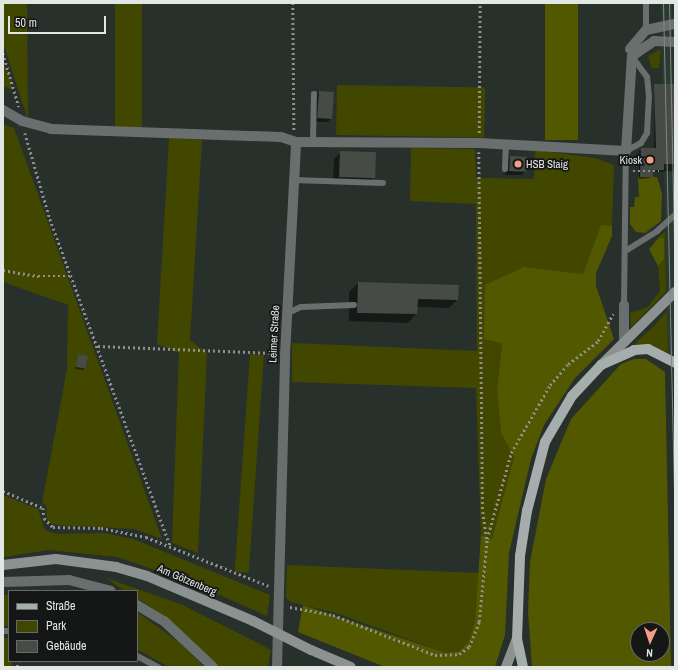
<!DOCTYPE html>
<html>
<head>
<meta charset="utf-8">
<style>
	body { margin:0 }
	#map { position:relative; width:678px; height:670px; overflow:hidden; background:#28302c; font-family:"Archivo Narrow",sans-serif }
	div>[style] { position:absolute }
	[style*='--x'] { left:calc(var(--x)*1px); top:calc(var(--y)*1px); width:calc(var(--w)*1px); rotate:calc(var(--a)*1deg) }
	.built>* { inset:0; background:#2b3a33 }
	.green>* { inset:0; background:#424700; transform-origin:0 0 }
	.forest>* { inset:0; background:#525800; transform-origin:0 0 }
	.shadow>* { inset:0; background:#0007 }
	.building>* { inset:0; background:#464b45; transform-origin:0 0 }
	.path>* { height:2.5px; margin-top:-1.25px; transform-origin:0; background:repeating-linear-gradient(90deg,#8c928f 0 2px,transparent 0 5px) }
	.lane>* { height:6px; margin:-3px; padding:0 3px; transform-origin:3px; border-radius:3px; background:#696e6e }
	.street>* { height:10px; margin:-5px; padding:0 5px; transform-origin:5px; border-radius:5px; background:#696e6e }
	.secondary>* { height:10px; margin:-5px; padding:0 5px; transform-origin:5px; border-radius:5px; background:#8b9291 }
	.primary>* { height:10px; margin:-5px; padding:0 5px; transform-origin:5px; border-radius:5px; background:#a5aead }
	.tram>* { height:1px; margin:-0.5px; padding:0 0.5px; transform-origin:0.5px; border-radius:0.5px; background:#818884 }
	.secondary-bridge>* { height:10px; margin:-5px; padding:0 5px; transform-origin:5px; border-radius:5px; background:#8b9291 }
	.dots>* { width:11px; height:11px; translate:-50% -50%; box-sizing:border-box; border:2px solid #141715; border-radius:50% }
	span { translate:-50% -50%; white-space:nowrap; text-align:center; line-height:1.15; -webkit-text-stroke:3.5px #141715; paint-order:stroke }
	.poi-label { font-size:11px; color:#e2e7e4 }
	.right { translate:-100% -50%; text-align:right }
	.left { translate:0 -50%; text-align:left }
	.street-label { font-size:11px; color:#e2e7e4 }
	.frame { position:absolute; inset:0; border:4px solid #e2e7e4; pointer-events:none }
	.legend { position:absolute; left:8px; top:590px; width:130px; height:72px; box-sizing:border-box; background:#141715; border:1px solid #666a68; margin:0; padding:5px 7px; list-style:none; font-size:12px; color:#e2e7e4 }
	.legend li { display:flex; align-items:center; gap:8px; height:20px }
	.legend b { width:20px; border:1px solid #666a68 }
	.north { position:absolute; left:630px; top:622px; width:40px; height:40px; box-sizing:border-box; background:#141715; border:1px solid #666a68; border-radius:50%; rotate:183deg; font-size:11px; font-weight:700; line-height:16px; text-align:center; color:#e2e7e4 }
	.north::after { content:''; display:block; margin:auto; width:14px; height:18px; background:#f49e87; clip-path:polygon(50% 0,100% 100%,50% 72%,0 100%) }
	.scale { position:absolute; left:8px; top:16px; width:98px; height:18px; box-sizing:border-box; border:2px solid #e2e7e4; border-top:0; padding-left:5px; font-size:12px; line-height:14px; white-space:nowrap; color:#e2e7e4; -webkit-text-stroke:3px #141715; paint-order:stroke }
</style>
</head>
<body>
<div id="map">
	<div class="built">
		<div style="clip-path:polygon(661px 3px,672px 3px,675px 358px,668px 353px)"></div>
	</div>
	<div class="green">
		<div style="clip-path:polygon(3px 3px,27px 3px,28px 120px,3px 43px)"></div>
		<div style="left:115px;top:3px;width:27px;height:124px"></div>
		<div style="clip-path:polygon(661px 49px,659px 68px,652px 68px,648px 56px)"></div>
		<div style="clip-path:polygon(3px 63px,8px 73px,13px 90px,3px 86px)"></div>
		<div style="left:337px;top:85px;width:148px;height:50px;rotate:1deg"></div>
		<div style="clip-path:polygon(3px 124px,14px 128px,162px 539px,134px 529px,56px 525px,47px 521px,46px 505px,42px 503px,67px 369px,68px 305px,3px 282px)"></div>
		<div style="clip-path:polygon(169px 138px,202px 140px,190px 340px,207px 353px,198px 553px,172px 543px,179px 353px,157px 344px)"></div>
		<div style="clip-path:polygon(411px 148px,475px 149px,476px 178px,534px 179px,535px 150px,595px 158px,614px 165px,612px 226px,601px 226px,583px 274px,524px 267px,502px 343px,497px 390px,501px 433px,514px 457px,492px 539px,481px 535px,476px 388px,292px 382px,292px 343px,477px 351px,476px 204px,410px 201px)"></div>
		<div style="clip-path:polygon(665px 231px,666px 292px,631px 327px,630px 313px,648px 307px,660px 291px,658px 266px,663px 261px,655px 242px,650px 246px)"></div>
		<div style="clip-path:polygon(667px 311px,668px 353px,635px 343px,654px 326px)"></div>
		<div style="left:250px;top:354px;width:14px;height:218px;rotate:4deg"></div>
		<div style="clip-path:polygon(3px 495px,38px 509px,45px 530px,57px 534px,104px 533px,133px 539px,270px 595px,267px 616px,193px 583px,117px 557px,49px 550px,3px 557px)"></div>
		<div style="clip-path:polygon(287px 565px,479px 573px,475px 622px,469px 641px,459px 651px,446px 653px,336px 613px,291px 602px,286px 598px)"></div>
		<div style="clip-path:polygon(106px 578px,183px 605px,271px 650px,268px 667px,218px 667px,166px 617px,137px 598px,137px 591px,125px 591px)"></div>
		<div style="left:9px;top:595px;width:31px;height:6px;rotate:90deg"></div>
		<div style="clip-path:polygon(137px 612px,180px 643px,204px 667px,169px 667px,137px 649px)"></div>
		<div style="clip-path:polygon(3px 638px,9px 638px,12px 667px,3px 667px)"></div>
	</div>
	<div class="forest">
		<div style="left:545px;top:3px;width:33px;height:137px"></div>
		<div style="clip-path:polygon(638px 177px,657px 177px,662px 193px,661px 221px,645px 233px,636px 232px,630px 224px,630px 207px,634px 207px,635px 197px,639px 197px)"></div>
		<div style="clip-path:polygon(601px 225px,612px 226px,612px 236px,596px 273px,596px 286px,614px 339px,575px 378px,544px 425px,531px 459px,509px 553px,505px 635px,495px 667px,385px 667px,298px 632px,303px 605px,446px 653px,459px 651px,469px 641px,475px 622px,481px 535px,492px 539px,514px 457px,501px 433px,497px 390px,502px 343px,484px 339px,485px 285px,524px 267px,583px 274px)"></div>
		<div style="clip-path:polygon(660px 237px,664px 239px,664px 259px,658px 266px,649px 249px)"></div>
		<div style="clip-path:polygon(evenodd,634px 359px,646px 359px,665px 372px,671px 667px,532px 667px,528px 611px,530px 562px,546px 479px,571px 419px,621px 364px,634px 359px,638px 630px,662px 630px,662px 654px,638px 654px,638px 630px)"></div>
	</div>
	<div class="shadow">
		<div style="clip-path:polygon(655px 85px,675px 85px,675px 171px,652px 172px,650px 178px,639px 179px,639px 151px,654px 149px)"></div>
		<div style="clip-path:polygon(319px 92px,332px 117px,328px 122px,314px 122px,315px 97px)"></div>
		<div style="clip-path:polygon(341px 152px,374px 178px,368px 184px,333px 183px,334px 159px)"></div>
		<div style="clip-path:polygon(510px 157px,526px 158px,526px 171px,521px 175px,505px 175px,506px 162px)"></div>
		<div style="clip-path:polygon(358px 283px,457px 300px,449px 308px,417px 307px,416px 314px,408px 323px,349px 321px,349px 292px)"></div>
		<div style="clip-path:polygon(78px 355px,85px 368px,84px 370px,75px 369px)"></div>
	</div>
	<div class="building">
		<div style="clip-path:polygon(654px 84px,675px 84px,675px 164px,664px 164px,664px 170px,653px 170px,653px 177px,640px 177px,641px 148px,656px 148px)"></div>
		<div style="left:319px;top:91px;width:15px;height:27px;rotate:4deg"></div>
		<div style="left:340px;top:151px;width:36px;height:26px;rotate:2deg"></div>
		<div style="left:510px;top:156px;width:17px;height:15px;rotate:3deg"></div>
		<div style="clip-path:polygon(358px 282px,459px 285px,458px 300px,418px 299px,417px 314px,357px 313px)"></div>
		<div style="left:78px;top:354px;width:10px;height:13px;rotate:11deg"></div>
	</div>
	<div class="path">
		<div style="--x:293;--y:3;--w:127;--a:89.5"></div>
		<div style="--x:3;--y:53;--w:56;--a:73.5"></div>
		<div style="--x:25;--y:133;--w:90;--a:73.8"></div>
		<div style="--x:50;--y:219;--w:348;--a:69.8"></div>
		<div style="--x:479;--y:133;--w:130;--a:-89.6"></div>
		<div style="--x:479;--y:152;--w:360;--a:89.4"></div>
		<div style="--x:483;--y:512;--w:27;--a:82"></div>
		<div style="--x:633;--y:171;--w:26;--a:0"></div>
		<div style="--x:3;--y:270;--w:36;--a:10"></div>
		<div style="--x:38;--y:276;--w:35;--a:0"></div>
		<div style="--x:98;--y:346;--w:176;--a:2.3"></div>
		<div style="--x:3;--y:491;--w:43;--a:23"></div>
		<div style="--x:43;--y:508;--w:10;--a:84"></div>
		<div style="--x:44;--y:518;--w:13;--a:45"></div>
		<div style="--x:53;--y:527;--w:48;--a:1.2"></div>
		<div style="--x:101;--y:528;--w:46;--a:11.3"></div>
		<div style="--x:146;--y:537;--w:132;--a:21.7"></div>
		<div style="--x:290;--y:607;--w:44;--a:10.5"></div>
		<div style="--x:333;--y:615;--w:110;--a:21.4"></div>
		<div style="--x:435;--y:655;--w:24;--a:-2"></div>
		<div style="--x:459;--y:654;--w:12;--a:-35"></div>
		<div style="--x:469;--y:647;--w:27;--a:-68"></div>
		<div style="--x:479;--y:622;--w:83;--a:-84.5"></div>
		<div style="--x:487;--y:539;--w:89;--a:-74.4"></div>
		<div style="--x:511;--y:453;--w:78;--a:-60.2"></div>
		<div style="--x:550;--y:385;--w:28;--a:-49"></div>
		<div style="--x:568;--y:364;--w:38;--a:-37"></div>
		<div style="--x:598;--y:341;--w:31;--a:-61"></div>
		<div style="--x:17;--y:667;--w:6;--a:-81"></div>
	</div>
	<div class="lane">
		<div style="--x:646;--y:30;--w:27;--a:-90"></div>
		<div style="--x:313;--y:140;--w:46;--a:-88.8"></div>
		<div style="--x:505;--y:169;--w:25;--a:-88"></div>
		<div style="--x:293;--y:180;--w:90;--a:1.9"></div>
		<div style="--x:627;--y:250;--w:36;--a:-32"></div>
		<div style="--x:657;--y:231;--w:24;--a:-42"></div>
		<div style="--x:624;--y:305;--w:154;--a:-89.3"></div>
		<div style="--x:626;--y:151;--w:17;--a:-28"></div>
		<div style="--x:641;--y:143;--w:12;--a:-59"></div>
		<div style="--x:647;--y:133;--w:35;--a:-87"></div>
		<div style="--x:649;--y:98;--w:21;--a:-95"></div>
		<div style="--x:647;--y:77;--w:26;--a:-126"></div>
		<div style="--x:288;--y:313;--w:14;--a:-25"></div>
		<div style="--x:301;--y:307;--w:53;--a:-2.2"></div>
		<div style="--x:3;--y:631;--w:6;--a:0"></div>
		<div style="--x:137;--y:656;--w:24;--a:28"></div>
	</div>
	<div class="street">
		<div style="--x:630;--y:49;--w:25;--a:-50"></div>
		<div style="--x:646;--y:30;--w:30;--a:-12"></div>
		<div style="--x:3;--y:110;--w:22;--a:30"></div>
		<div style="--x:22;--y:121;--w:30;--a:15"></div>
		<div style="--x:51;--y:129;--w:230;--a:2"></div>
		<div style="--x:281;--y:137;--w:16;--a:18"></div>
		<div style="--x:296;--y:142;--w:183;--a:0.3"></div>
		<div style="--x:479;--y:143;--w:147;--a:3.1"></div>
		<div style="--x:626;--y:151;--w:95;--a:-86.4"></div>
		<div style="--x:632;--y:56;--w:27;--a:-34"></div>
		<div style="--x:654;--y:41;--w:21;--a:3"></div>
		<div style="--x:624;--y:342;--w:37;--a:-90"></div>
		<div style="--x:3;--y:582;--w:66;--a:-1.7"></div>
		<div style="--x:69;--y:580;--w:43;--a:14.7"></div>
		<div style="--x:137;--y:605;--w:31;--a:31"></div>
		<div style="--x:164;--y:621;--w:67;--a:43.2"></div>
		<div style="--x:277;--y:667;--w:312;--a:-88.5"></div>
		<div style="--x:285;--y:355;--w:213;--a:-87"></div>
	</div>
	<div class="secondary">
		<div style="--x:601;--y:365;--w:104;--a:-44.6"></div>
		<div style="--x:3;--y:565;--w:53;--a:-6.5"></div>
		<div style="--x:56;--y:559;--w:61;--a:7.6"></div>
		<div style="--x:116;--y:567;--w:32;--a:16"></div>
		<div style="--x:147;--y:576;--w:115;--a:23"></div>
		<div style="--x:311;--y:650;--w:43;--a:23"></div>
		<div style="--x:506;--y:667;--w:30;--a:-69"></div>
	</div>
	<div class="primary">
		<div style="--x:523;--y:667;--w:29;--a:-102"></div>
		<div style="--x:517;--y:639;--w:83;--a:-87.9"></div>
		<div style="--x:520;--y:556;--w:46;--a:-81.2"></div>
		<div style="--x:527;--y:511;--w:71;--a:-75.4"></div>
		<div style="--x:545;--y:442;--w:53;--a:-59.6"></div>
		<div style="--x:572;--y:396;--w:42;--a:-46.9"></div>
		<div style="--x:601;--y:365;--w:36;--a:-24"></div>
		<div style="--x:634;--y:350;--w:14;--a:-4"></div>
		<div style="--x:648;--y:349;--w:30;--a:27"></div>
	</div>
	<div class="tram">
		<div style="--x:663;--y:3;--w:534;--a:88.71"></div>
		<div style="--x:669;--y:3;--w:275;--a:88.8"></div>
	</div>
	<div class="secondary-bridge">
		<div style="--x:253;--y:621;--w:65;--a:26.6"></div>
	</div>
	<div class="dots">
		<div style="left:650px;top:160px;background:#f49e87"></div>
		<div style="left:518px;top:164px;background:#f49e87"></div>
	</div>
	<div class="poi-label">
		<span class="right" style="left:642px;top:160px">Kiosk</span>
		<span class="left" style="left:526px;top:164px">HSB Staig</span>
	</div>
	<div class="street-label">
		<span style="left:274px;top:334px;rotate:-87deg">Leimer Straße</span>
		<span style="left:187px;top:580px;rotate:23deg">Am Götzenberg</span>
	</div>
	<div class="frame"></div>
	<ul class="legend">
	<li><b style="height:5px;background:#a5aead"></b>Straße</li>
	<li><b style="height:11px;background:#424700"></b>Park</li>
	<li><b style="height:11px;background:#464b45"></b>Gebäude</li>
	</ul>
	<div class="north">N</div>
	<div class="scale">50 m</div>
</div>
</body>
</html>
